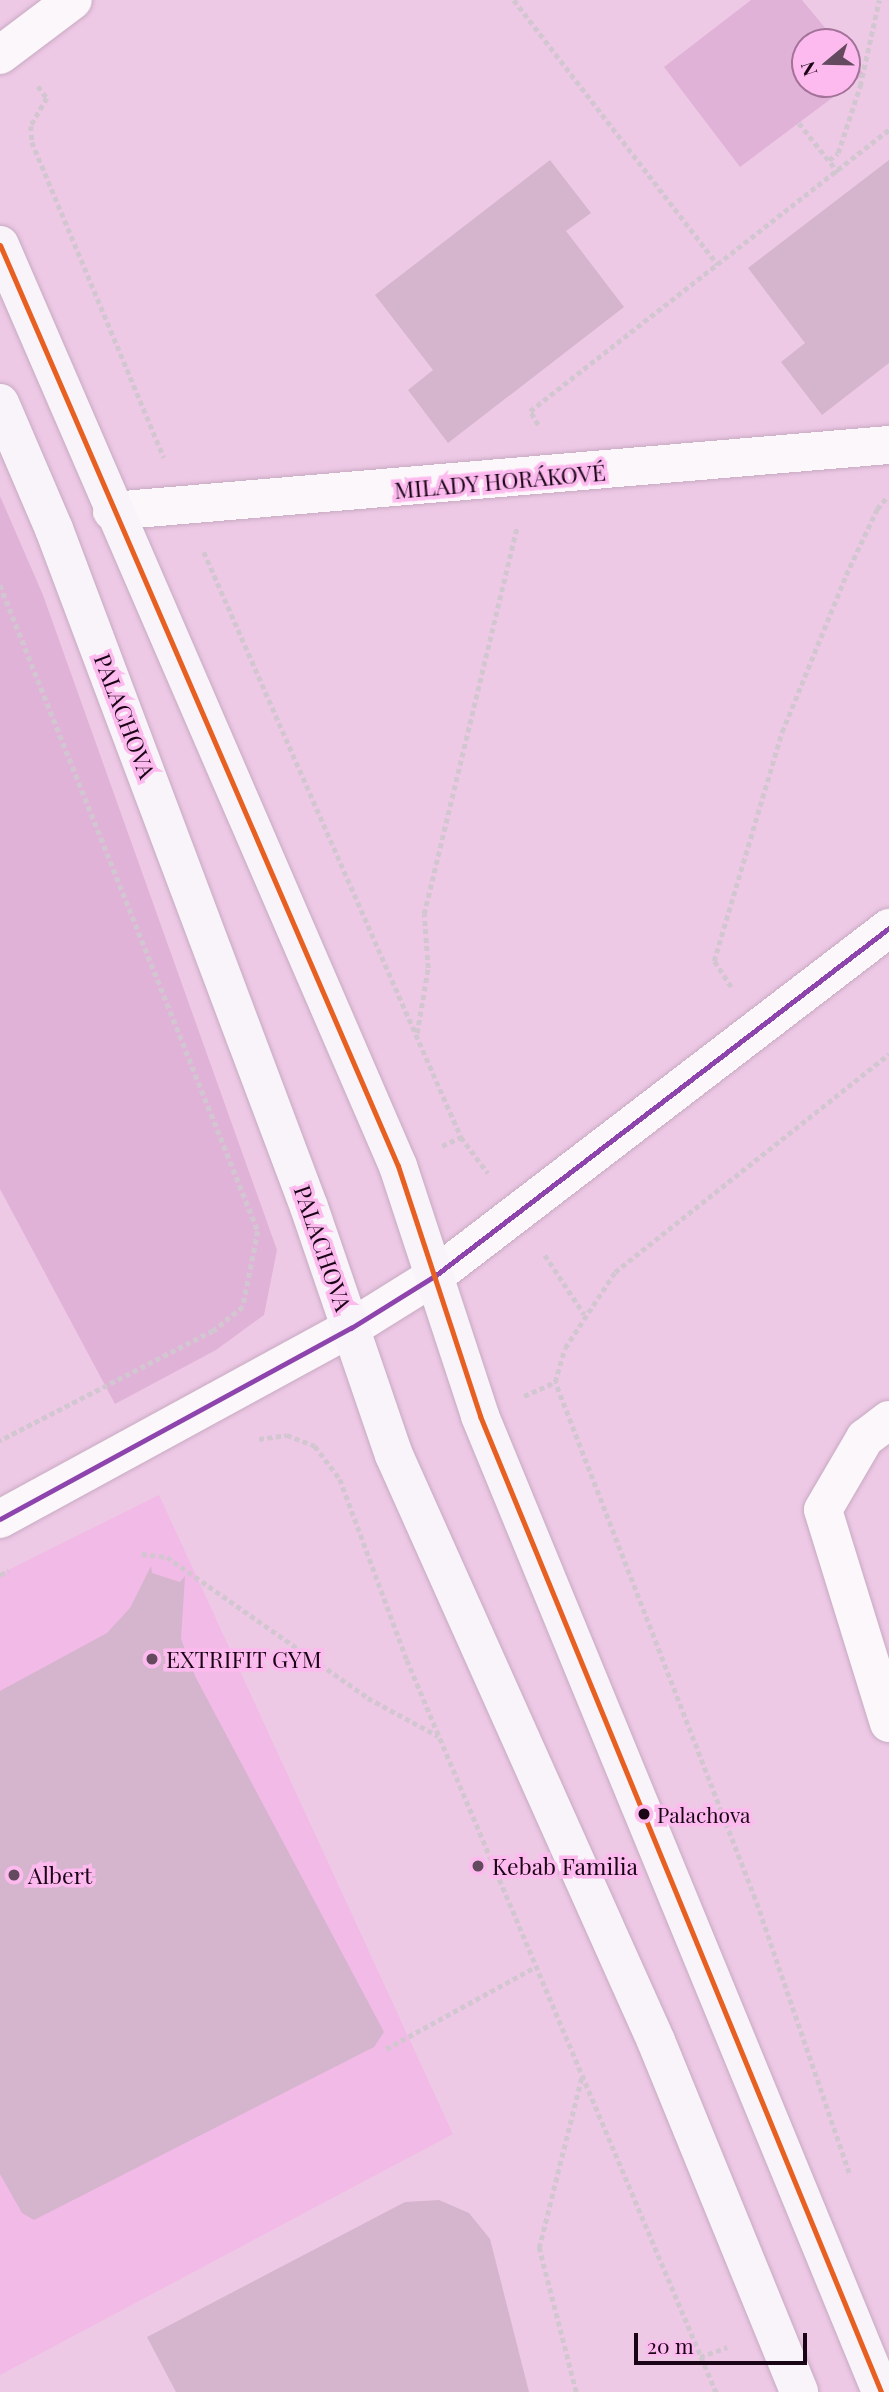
<!DOCTYPE html>
<html>
<head>
<meta charset="utf-8">
<style>
	body { margin:0 }
	#map { position:relative; width:889px; height:2392px; overflow:hidden; background:#eec9e6; font-family:"Playfair Display",serif }
	div>[style] { position:absolute }
	[style*='--x'] { left:calc(var(--x)*1px); top:calc(var(--y)*1px); width:calc(var(--w)*1px); rotate:calc(var(--a)*1deg) }
	.built>* { inset:0; background:#f2bae6 }
	.green>* { inset:0; background:#e1b2d7 }
	.building>* { inset:0; background:#d5b4cd }
	.path>* { height:4.5px; margin-top:-2.25px; transform-origin:0; background:repeating-linear-gradient(90deg,#d2c7d0 0 5px,transparent 0 8.5px) }
	.roads { filter:drop-shadow(0 0 2px #c7aac1) drop-shadow(0 0 2px #c7aac1) }
	.street>* { height:38px; margin:-19px; padding:0 19px; transform-origin:19px; border-radius:19px; background:#fcf7fb }
	.secondary>* { height:38px; margin:-19px; padding:0 19px; transform-origin:19px; border-radius:19px; background:#f8f4fa }
	.bus-1>* { height:5px; margin:-2.5px; padding:0 2.5px; transform-origin:2.5px; border-radius:2.5px; background:#8e44ad }
	.bus-2>* { height:5px; margin:-2.5px; padding:0 2.5px; transform-origin:2.5px; border-radius:2.5px; background:#e76021 }
	.dots>* { width:19px; height:19px; translate:-50% -50%; box-sizing:border-box; border:4px solid #fdbaee; border-radius:50% }
	span { translate:-50% -50%; white-space:nowrap; text-align:center; line-height:1.15; -webkit-text-stroke:7px #fdbaee; paint-order:stroke }
	.bus-label { font-size:21px; color:#1a0517 }
	.left { translate:0 -50%; text-align:left }
	.street-label { font-size:23px; color:#1a0517 }
	.poi-label { font-size:23px; color:#1a0517 }
	.north { position:absolute; left:791px; top:28px; width:70px; height:70px; box-sizing:border-box; background:#fdbaee; border:2px solid #a27298; border-radius:50%; rotate:251deg; font-size:19px; font-weight:700; line-height:28px; text-align:center; color:#1a0517 }
	.north::after { content:''; display:block; margin:auto; width:24px; height:32px; background:#644a5f; clip-path:polygon(50% 0,100% 100%,50% 72%,0 100%) }
	.scale { position:absolute; left:634px; top:2333px; width:173px; height:32px; box-sizing:border-box; border:4px solid #1a0517; border-top:0; padding-left:9px; font-size:21px; line-height:24px; white-space:nowrap; color:#1a0517; -webkit-text-stroke:5px #fdbaee; paint-order:stroke }
</style>
</head>
<body>
<div id="map">
	<div class="built">
		<div style="clip-path:polygon(159px 1495px,453px 2134px,0 2375px,0 1574px)"></div>
	</div>
	<div class="green">
		<div style="clip-path:polygon(751px 0,802px 0,837px 42px,805px 42px,805px 84px,847px 84px,847px 54px,864px 74px,740px 167px,664px 67px)"></div>
		<div style="clip-path:polygon(0 496px,43px 595px,277px 1250px,264px 1315px,216px 1350px,115px 1404px,0 1189px)"></div>
	</div>
	<div class="building">
		<div style="clip-path:polygon(550px 160px,591px 213px,566px 231px,624px 307px,448px 443px,408px 390px,433px 370px,375px 295px)"></div>
		<div style="clip-path:polygon(889px 160px,889px 363px,822px 415px,781px 362px,805px 343px,748px 268px)"></div>
		<div style="clip-path:polygon(151px 1566px,152px 1573px,180px 1582px,185px 1576px,181px 1639px,195px 1676px,384px 2032px,374px 2047px,34px 2220px,22px 2213px,0 2174px,0 1691px,107px 1633px,130px 1608px)"></div>
		<div style="clip-path:polygon(439px 2200px,469px 2213px,490px 2239px,529px 2392px,176px 2392px,147px 2337px,405px 2202px)"></div>
	</div>
	<div class="path">
		<div style="--x:514;--y:0;--w:334;--a:52.4"></div>
		<div style="--x:38;--y:86;--w:15;--a:53"></div>
		<div style="--x:47;--y:98;--w:32;--a:120"></div>
		<div style="--x:31;--y:126;--w:16;--a:86"></div>
		<div style="--x:32;--y:142;--w:342;--a:67.3"></div>
		<div style="--x:799;--y:123;--w:63;--a:51.5"></div>
		<div style="--x:829;--y:160;--w:11;--a:-38"></div>
		<div style="--x:838;--y:153;--w:71;--a:-71.8"></div>
		<div style="--x:860;--y:86;--w:88;--a:-77.5"></div>
		<div style="--x:538;--y:425;--w:16;--a:-120"></div>
		<div style="--x:530;--y:411;--w:456;--a:-38.1"></div>
		<div style="--x:204;--y:552;--w:639;--a:66.28"></div>
		<div style="--x:461;--y:1137;--w:45;--a:53.1"></div>
		<div style="--x:0;--y:585;--w:696;--a:68.23"></div>
		<div style="--x:258;--y:1231;--w:77;--a:101.2"></div>
		<div style="--x:243;--y:1307;--w:38;--a:141"></div>
		<div style="--x:213;--y:1331;--w:240;--a:152.7"></div>
		<div style="--x:731;--y:987;--w:31;--a:-123"></div>
		<div style="--x:714;--y:961;--w:239;--a:-73.5"></div>
		<div style="--x:782;--y:732;--w:170;--a:-67.8"></div>
		<div style="--x:846;--y:575;--w:73;--a:-64.8"></div>
		<div style="--x:877;--y:509;--w:17;--a:-50"></div>
		<div style="--x:417;--y:1033;--w:66;--a:-80.4"></div>
		<div style="--x:428;--y:968;--w:54;--a:-94.2"></div>
		<div style="--x:424;--y:914;--w:399;--a:-76.5"></div>
		<div style="--x:442;--y:1146;--w:21;--a:-25"></div>
		<div style="--x:545;--y:1255;--w:71;--a:56.5"></div>
		<div style="--x:524;--y:1396;--w:34;--a:-24"></div>
		<div style="--x:259;--y:1439;--w:28;--a:-8"></div>
		<div style="--x:287;--y:1435;--w:30;--a:21"></div>
		<div style="--x:315;--y:1446;--w:41;--a:52.9"></div>
		<div style="--x:340;--y:1479;--w:193;--a:69.7"></div>
		<div style="--x:407;--y:1660;--w:795;--a:67.11"></div>
		<div style="--x:142;--y:1554;--w:25;--a:7"></div>
		<div style="--x:167;--y:1557;--w:246;--a:35"></div>
		<div style="--x:368;--y:1698;--w:80;--a:28.5"></div>
		<div style="--x:0;--y:1575;--w:10;--a:-29"></div>
		<div style="--x:386;--y:2049;--w:170;--a:-28.8"></div>
		<div style="--x:849;--y:2173;--w:290;--a:-108.9"></div>
		<div style="--x:755;--y:1899;--w:554;--a:-111.15"></div>
		<div style="--x:555;--y:1382;--w:35;--a:-74"></div>
		<div style="--x:565;--y:1348;--w:91;--a:-56.7"></div>
		<div style="--x:615;--y:1272;--w:350;--a:-38.5"></div>
		<div style="--x:700;--y:2357;--w:29;--a:-20"></div>
		<div style="--x:576;--y:2392;--w:149;--a:-104.4"></div>
		<div style="--x:539;--y:2248;--w:177;--a:-76"></div>
	</div>
	<div class="roads">
		<div class="street">
			<div style="--x:0;--y:55;--w:91;--a:-37"></div>
			<div style="--x:112;--y:511;--w:780;--a:-4.86"></div>
			<div style="--x:889;--y:1420;--w:30;--a:143"></div>
			<div style="--x:865;--y:1438;--w:83;--a:120.3"></div>
			<div style="--x:823;--y:1510;--w:223;--a:72.8"></div>
			<div style="--x:0;--y:1519;--w:400;--a:-28.6"></div>
			<div style="--x:351;--y:1328;--w:100;--a:-31.9"></div>
			<div style="--x:436;--y:1275;--w:571;--a:-37.45"></div>
		</div>
		<div class="secondary">
			<div style="--x:0;--y:245;--w:1003;--a:66.63"></div>
			<div style="--x:398;--y:1166;--w:263;--a:71.8"></div>
			<div style="--x:480;--y:1416;--w:1055;--a:67.66"></div>
			<div style="--x:0;--y:403;--w:137;--a:66.8"></div>
			<div style="--x:54;--y:529;--w:724;--a:69.39"></div>
			<div style="--x:309;--y:1207;--w:262;--a:71.1"></div>
			<div style="--x:394;--y:1455;--w:642;--a:65.91"></div>
			<div style="--x:656;--y:2041;--w:379;--a:67.8"></div>
		</div>
	</div>
	<div class="bus-1">
		<div style="--x:0;--y:1519;--w:400;--a:-28.6"></div>
		<div style="--x:351;--y:1328;--w:100;--a:-31.9"></div>
		<div style="--x:436;--y:1275;--w:571;--a:-37.45"></div>
	</div>
	<div class="bus-2">
		<div style="--x:0;--y:245;--w:1003;--a:66.63"></div>
		<div style="--x:398;--y:1166;--w:263;--a:71.8"></div>
		<div style="--x:480;--y:1416;--w:1055;--a:67.66"></div>
	</div>
	<div class="dots">
		<div style="left:152px;top:1659px;background:#644a5f"></div>
		<div style="left:644px;top:1814px;background:#1a0517"></div>
		<div style="left:478px;top:1866px;background:#644a5f"></div>
		<div style="left:14px;top:1875px;background:#644a5f"></div>
	</div>
	<div class="bus-label">
		<span class="left" style="left:657px;top:1814px">Palachova</span>
	</div>
	<div class="street-label">
		<span style="left:500px;top:481px;rotate:-5deg">MILADY HORÁKOVÉ</span>
		<span style="left:125px;top:716px;rotate:69deg">PALACHOVA</span>
		<span style="left:323px;top:1248px;rotate:71deg">PALACHOVA</span>
	</div>
	<div class="poi-label">
		<span class="left" style="left:166px;top:1659px">EXTRIFIT GYM</span>
		<span class="left" style="left:492px;top:1866px">Kebab Familia</span>
		<span class="left" style="left:28px;top:1875px">Albert</span>
	</div>
	<div class="north">N</div>
	<div class="scale">20 m</div>
</div>
</body>
</html>
